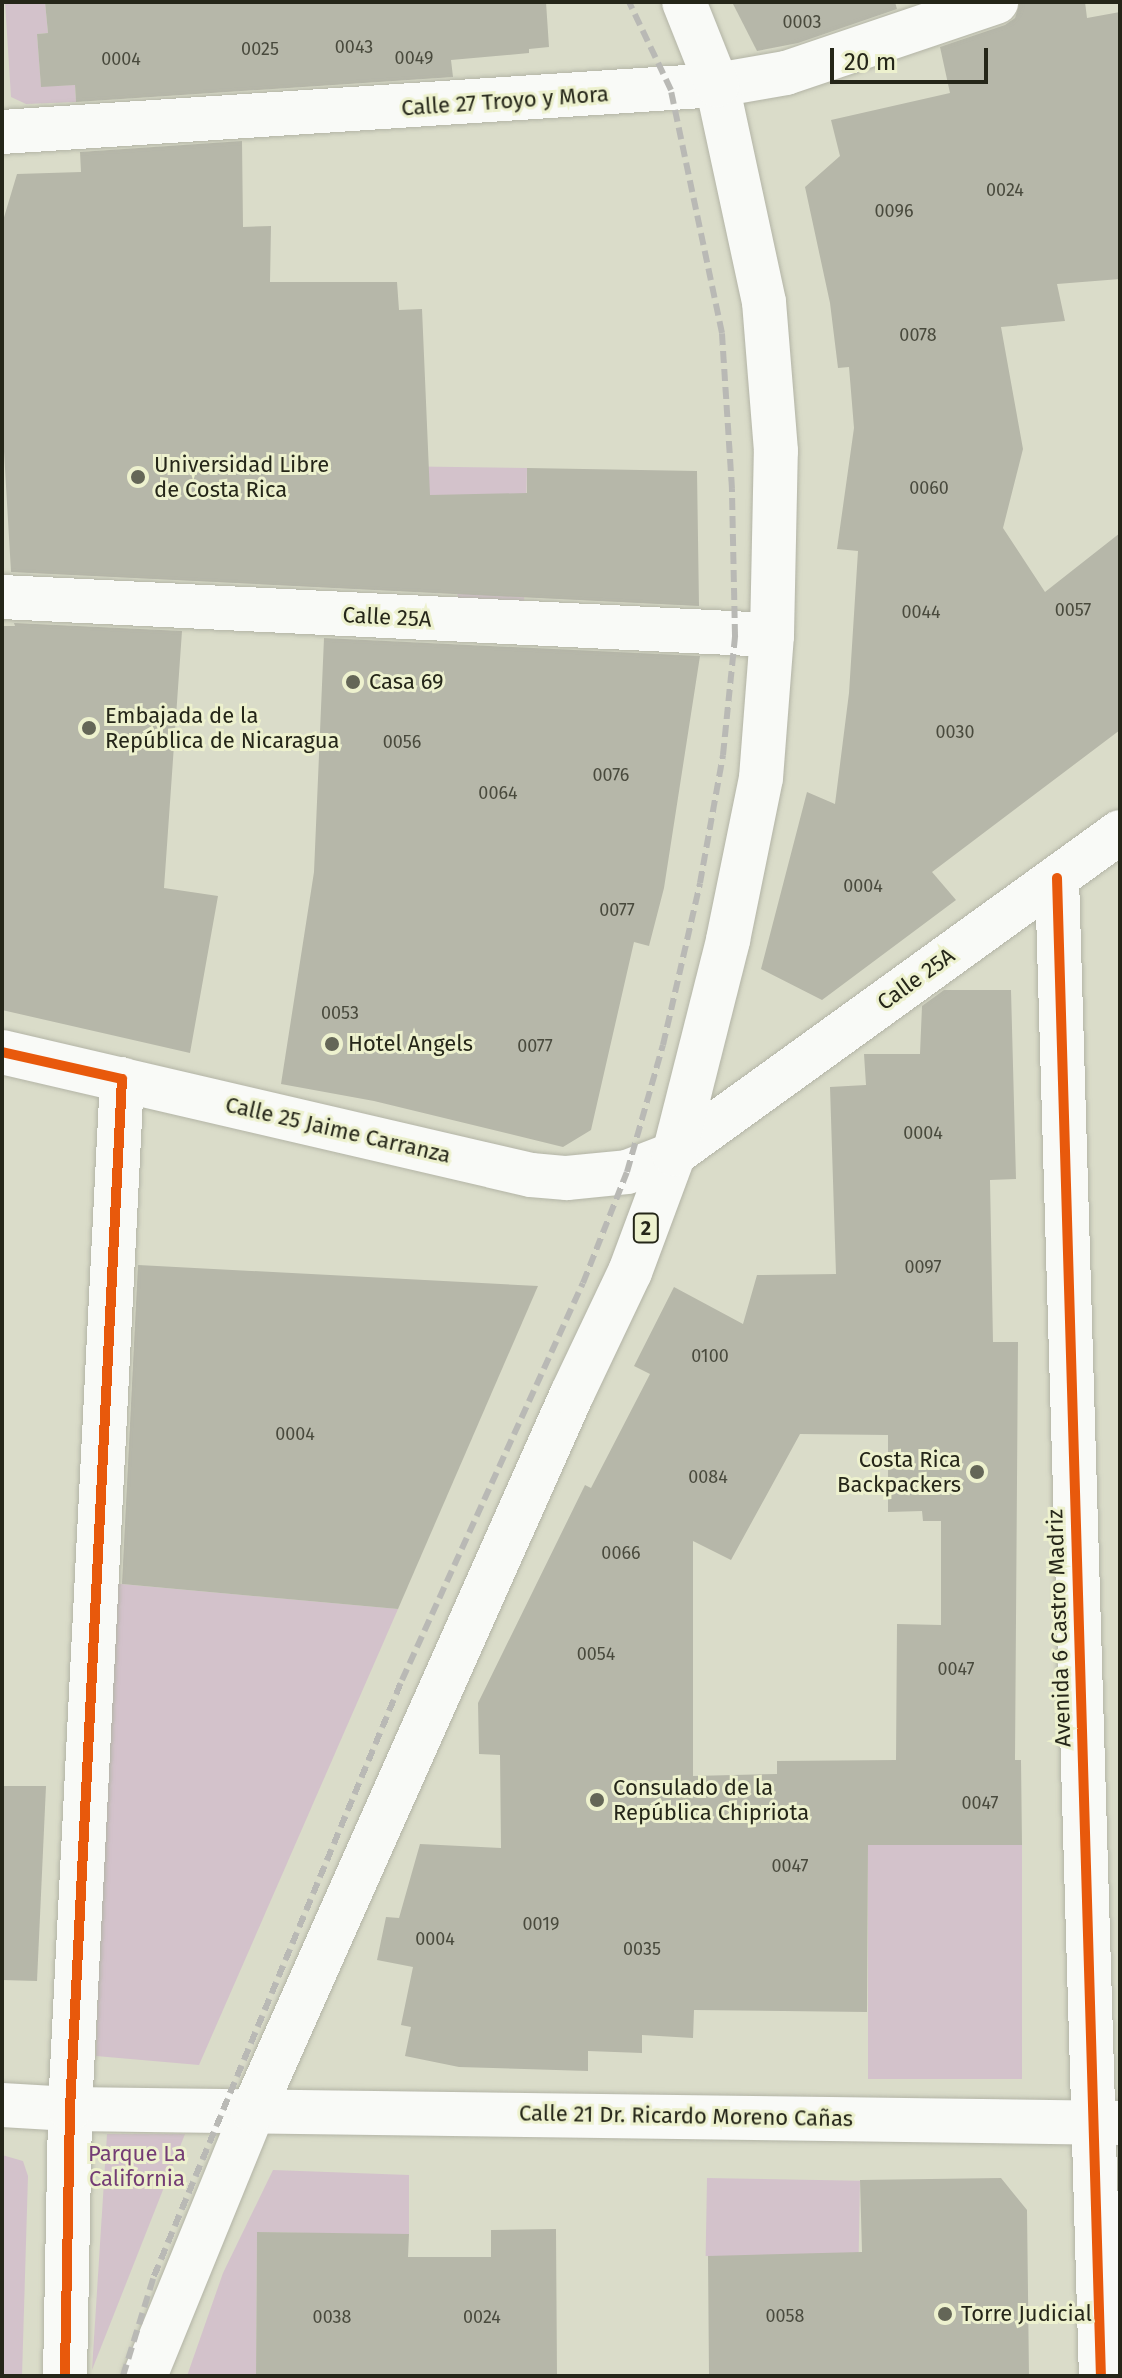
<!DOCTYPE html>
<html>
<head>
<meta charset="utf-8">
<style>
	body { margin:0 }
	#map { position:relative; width:1122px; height:2378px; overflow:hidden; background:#dadcc9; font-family:"Fira Sans",sans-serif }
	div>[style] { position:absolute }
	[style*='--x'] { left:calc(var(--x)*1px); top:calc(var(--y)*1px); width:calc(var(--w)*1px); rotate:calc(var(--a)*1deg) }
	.green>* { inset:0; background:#d3c2cb; transform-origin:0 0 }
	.building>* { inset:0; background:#b6b7a9 }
	.roads { filter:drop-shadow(0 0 2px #b3b4a6) drop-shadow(0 0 2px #b3b4a6) }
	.minor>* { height:44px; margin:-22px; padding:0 22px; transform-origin:22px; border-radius:22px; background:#f9faf7 }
	.major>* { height:44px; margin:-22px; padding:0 22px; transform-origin:22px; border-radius:22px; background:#f9faf7 }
	.highway>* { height:44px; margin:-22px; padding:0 22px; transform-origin:22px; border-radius:22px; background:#f9faf7 }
	.rail>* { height:6px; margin-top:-3px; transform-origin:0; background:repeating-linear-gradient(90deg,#b9b9b5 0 12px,transparent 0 18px) }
	.cycleway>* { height:10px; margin:-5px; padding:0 5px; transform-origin:5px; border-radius:5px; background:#e8590c }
	.dots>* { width:22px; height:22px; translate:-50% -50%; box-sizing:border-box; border:4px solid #edf1ce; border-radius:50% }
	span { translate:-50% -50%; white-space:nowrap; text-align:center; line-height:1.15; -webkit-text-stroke:6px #edf1ce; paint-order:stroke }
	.number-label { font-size:18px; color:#494a3d }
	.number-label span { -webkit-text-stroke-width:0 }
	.shield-label span { padding:2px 6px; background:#edf1ce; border:2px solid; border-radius:6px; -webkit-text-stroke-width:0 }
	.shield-label { font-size:20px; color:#252619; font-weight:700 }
	.street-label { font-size:22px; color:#252619 }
	.poi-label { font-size:22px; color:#252619 }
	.left { translate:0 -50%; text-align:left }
	.right { translate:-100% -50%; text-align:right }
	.park-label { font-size:22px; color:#743d75 }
	.frame { position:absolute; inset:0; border:4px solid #252619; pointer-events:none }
	.scale { position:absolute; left:830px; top:48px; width:158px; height:36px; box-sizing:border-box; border:4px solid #252619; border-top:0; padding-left:10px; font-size:24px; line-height:28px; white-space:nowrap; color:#252619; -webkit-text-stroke:6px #edf1ce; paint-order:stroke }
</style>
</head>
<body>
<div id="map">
	<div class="green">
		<div style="clip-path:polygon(5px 2px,45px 2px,48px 33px,37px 34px,41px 86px,75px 85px,76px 102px,26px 104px,11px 97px)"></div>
		<div style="clip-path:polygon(384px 466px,527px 468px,524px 607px,458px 602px,457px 585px,408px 496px)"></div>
		<div style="clip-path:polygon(110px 1583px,398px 1609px,199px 2065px,96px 2056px)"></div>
		<div style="left:868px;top:1845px;width:154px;height:234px"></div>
		<div style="clip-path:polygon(107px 2134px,185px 2134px,92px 2370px)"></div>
		<div style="clip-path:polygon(2px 2155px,23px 2161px,28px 2176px,22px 2376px,2px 2376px)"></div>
		<div style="clip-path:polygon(273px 2170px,409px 2175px,409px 2235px,257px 2232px,256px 2376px,187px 2376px,223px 2273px)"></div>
		<div style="left:707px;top:2178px;width:153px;height:78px;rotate:1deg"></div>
	</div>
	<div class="building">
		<div style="clip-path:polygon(45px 2px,546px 2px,549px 47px,529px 49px,529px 53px,451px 60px,453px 77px,76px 102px,75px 85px,41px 87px,37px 34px,48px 33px)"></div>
		<div style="clip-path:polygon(732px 2px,895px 2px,897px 9px,798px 43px,757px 51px)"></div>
		<div style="clip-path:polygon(1020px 2px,1085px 2px,1087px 18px,1120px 12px,1120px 279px,1057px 284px,1065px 321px,1001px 327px,1023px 449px,1003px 528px,1045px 592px,1120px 533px,1120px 730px,932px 872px,956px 900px,822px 1000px,761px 969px,807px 792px,835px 804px,849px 693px,858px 551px,837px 549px,854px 428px,849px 367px,838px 368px,830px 303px,805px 187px,840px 156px,831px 120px,950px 93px,940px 47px,1005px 25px,1015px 18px)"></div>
		<div style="clip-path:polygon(242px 141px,243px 227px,271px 226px,270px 282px,397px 282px,399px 310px,422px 309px,430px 495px,527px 493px,527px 468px,697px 471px,699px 606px,11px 572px,2px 417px,2px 224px,17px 174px,81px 172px,80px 152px)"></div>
		<div style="clip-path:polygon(14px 623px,182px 631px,164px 888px,218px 896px,190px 1053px,2px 1010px,2px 626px,15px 626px)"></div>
		<div style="clip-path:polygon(324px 638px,700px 656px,664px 888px,649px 946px,634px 942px,591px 1130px,563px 1147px,374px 1101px,281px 1084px,314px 872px)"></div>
		<div style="clip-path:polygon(evenodd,944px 990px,1011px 990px,1016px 1179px,990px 1180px,993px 1342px,1018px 1342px,1015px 1760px,1021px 1760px,1022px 1845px,868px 1845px,867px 2012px,694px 2010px,693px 2038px,642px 2035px,642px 2053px,588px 2051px,588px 2071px,459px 2067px,405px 2056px,411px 2027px,401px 2025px,413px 1967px,377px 1960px,386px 1917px,399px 1918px,420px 1844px,501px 1848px,500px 1755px,479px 1754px,478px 1703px,585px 1485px,591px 1488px,650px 1374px,634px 1366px,674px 1287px,743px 1324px,757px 1275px,836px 1274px,830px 1087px,866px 1085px,864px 1054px,920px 1054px,922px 1006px,944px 990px,800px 1434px,888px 1435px,888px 1512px,922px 1511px,923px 1521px,941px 1521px,941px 1625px,897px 1624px,896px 1760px,777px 1761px,777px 1774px,693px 1776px,693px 1541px,731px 1560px,800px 1434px)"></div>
		<div style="clip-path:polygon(138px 1265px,538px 1286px,398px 1609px,122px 1584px)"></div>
		<div style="clip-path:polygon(2px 1786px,46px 1786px,37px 1981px,2px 1980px)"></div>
		<div style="clip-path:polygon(1001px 2178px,1027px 2210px,1029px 2376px,709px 2376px,708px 2256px,862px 2252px,860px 2180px)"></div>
		<div style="clip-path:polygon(556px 2229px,557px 2376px,256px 2376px,257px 2232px,409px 2234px,408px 2257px,491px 2257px,491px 2230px)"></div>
	</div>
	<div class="roads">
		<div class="minor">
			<div style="--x:2;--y:132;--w:717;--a:-3.76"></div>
			<div style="--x:717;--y:85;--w:70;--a:-9.9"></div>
			<div style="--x:786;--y:73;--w:222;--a:-18.7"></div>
			<div style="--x:2;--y:597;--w:771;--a:2.83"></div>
			<div style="--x:1057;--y:878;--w:1499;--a:88.32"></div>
			<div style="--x:2;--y:2105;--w:68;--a:3.4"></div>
			<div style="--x:70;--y:2109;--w:1050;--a:0.76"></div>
			<div style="--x:65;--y:2376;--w:267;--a:-88.9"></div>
			<div style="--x:70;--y:2109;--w:1031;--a:-87.11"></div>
		</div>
		<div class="major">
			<div style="--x:2;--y:1052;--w:543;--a:13.09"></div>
			<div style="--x:531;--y:1175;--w:36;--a:5"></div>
			<div style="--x:567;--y:1178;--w:60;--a:-5.7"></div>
			<div style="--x:627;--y:1172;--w:50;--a:-21"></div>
			<div style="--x:674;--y:1154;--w:550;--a:-35.83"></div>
		</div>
		<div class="highway">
			<div style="--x:145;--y:2376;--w:286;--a:-67.8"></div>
			<div style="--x:253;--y:2111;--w:785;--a:-66.02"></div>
			<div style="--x:572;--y:1394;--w:135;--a:-64.6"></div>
			<div style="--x:630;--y:1272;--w:126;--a:-69.6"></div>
			<div style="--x:674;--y:1154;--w:221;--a:-75.8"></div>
			<div style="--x:728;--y:940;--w:165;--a:-78.5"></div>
			<div style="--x:761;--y:778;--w:143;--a:-85.6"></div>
			<div style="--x:772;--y:635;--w:184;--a:-88.8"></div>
			<div style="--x:776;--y:451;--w:149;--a:-94.6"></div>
			<div style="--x:764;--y:302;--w:222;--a:-102.2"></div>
			<div style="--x:717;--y:85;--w:89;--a:-111.7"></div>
		</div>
	</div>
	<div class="rail">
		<div style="--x:123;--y:2376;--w:105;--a:-72.8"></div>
		<div style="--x:154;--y:2276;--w:646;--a:-67.41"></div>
		<div style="--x:402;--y:1680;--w:436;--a:-65.5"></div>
		<div style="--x:583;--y:1283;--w:119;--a:-68.4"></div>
		<div style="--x:627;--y:1172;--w:132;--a:-74.2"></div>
		<div style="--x:663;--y:1045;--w:166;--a:-77.1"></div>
		<div style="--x:700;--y:883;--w:130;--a:-79.8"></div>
		<div style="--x:723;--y:755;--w:120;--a:-84.2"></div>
		<div style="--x:735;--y:636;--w:147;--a:-91.2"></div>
		<div style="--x:732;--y:489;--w:156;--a:-93.7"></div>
		<div style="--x:722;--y:333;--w:248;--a:-101.9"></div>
		<div style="--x:671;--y:90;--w:98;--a:-115.5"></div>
	</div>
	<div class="cycleway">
		<div style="--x:1057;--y:878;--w:1499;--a:88.32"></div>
		<div style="--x:2;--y:1052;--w:123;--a:12.7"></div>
		<div style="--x:122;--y:1079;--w:1031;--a:92.89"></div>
		<div style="--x:70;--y:2109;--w:267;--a:91.1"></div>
	</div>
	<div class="dots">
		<div style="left:138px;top:477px;background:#646657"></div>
		<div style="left:353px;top:682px;background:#646657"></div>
		<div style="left:89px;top:728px;background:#646657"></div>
		<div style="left:332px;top:1044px;background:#646657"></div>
		<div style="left:977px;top:1472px;background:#646657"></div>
		<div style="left:597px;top:1800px;background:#646657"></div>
		<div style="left:945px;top:2314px;background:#646657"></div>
	</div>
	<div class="number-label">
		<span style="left:802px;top:22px">0003</span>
		<span style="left:354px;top:47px">0043</span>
		<span style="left:260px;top:49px">0025</span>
		<span style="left:414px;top:58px">0049</span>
		<span style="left:121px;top:59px">0004</span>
		<span style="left:1005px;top:190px">0024</span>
		<span style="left:894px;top:211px">0096</span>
		<span style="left:918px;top:335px">0078</span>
		<span style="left:929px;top:488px">0060</span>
		<span style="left:1073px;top:610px">0057</span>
		<span style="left:921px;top:612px">0044</span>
		<span style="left:955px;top:732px">0030</span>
		<span style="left:402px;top:742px">0056</span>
		<span style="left:611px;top:775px">0076</span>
		<span style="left:498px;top:793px">0064</span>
		<span style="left:863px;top:886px">0004</span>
		<span style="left:617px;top:910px">0077</span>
		<span style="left:340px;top:1013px">0053</span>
		<span style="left:535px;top:1046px">0077</span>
		<span style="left:923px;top:1133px">0004</span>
		<span style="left:923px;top:1267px">0097</span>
		<span style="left:710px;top:1356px">0100</span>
		<span style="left:295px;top:1434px">0004</span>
		<span style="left:708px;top:1477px">0084</span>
		<span style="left:621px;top:1553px">0066</span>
		<span style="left:596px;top:1654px">0054</span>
		<span style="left:956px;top:1669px">0047</span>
		<span style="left:980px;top:1803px">0047</span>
		<span style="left:790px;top:1866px">0047</span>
		<span style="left:541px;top:1924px">0019</span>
		<span style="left:435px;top:1939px">0004</span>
		<span style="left:642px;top:1949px">0035</span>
		<span style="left:785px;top:2316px">0058</span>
		<span style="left:332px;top:2317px">0038</span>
		<span style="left:482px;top:2317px">0024</span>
	</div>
	<div class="shield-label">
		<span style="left:646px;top:1228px">2</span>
	</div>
	<div class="street-label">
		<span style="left:505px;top:101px;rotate:-4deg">Calle 27 Troyo y Mora</span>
		<span style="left:387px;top:617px;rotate:3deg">Calle 25A</span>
		<span style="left:916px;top:979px;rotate:-36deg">Calle 25A</span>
		<span style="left:338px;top:1130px;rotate:13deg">Calle 25 Jaime Carranza</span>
		<span style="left:1059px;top:1628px;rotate:-92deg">Avenida 6 Castro Madriz</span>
		<span style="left:686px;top:2116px;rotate:1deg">Calle 21 Dr. Ricardo Moreno Cañas</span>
	</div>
	<div class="poi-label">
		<span class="left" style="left:154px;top:477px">Universidad Libre<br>de Costa Rica</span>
		<span class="left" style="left:369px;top:682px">Casa 69</span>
		<span class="left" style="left:105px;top:728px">Embajada de la<br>República de Nicaragua</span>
		<span class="left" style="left:348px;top:1044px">Hotel Angels</span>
		<span class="right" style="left:961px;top:1472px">Costa Rica<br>Backpackers</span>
		<span class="left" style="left:613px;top:1800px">Consulado de la<br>República Chipriota</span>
		<span class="left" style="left:961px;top:2314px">Torre Judicial</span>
	</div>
	<div class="park-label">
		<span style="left:137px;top:2166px">Parque La<br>California</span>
	</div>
	<div class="frame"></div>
	<div class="scale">20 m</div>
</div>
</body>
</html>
